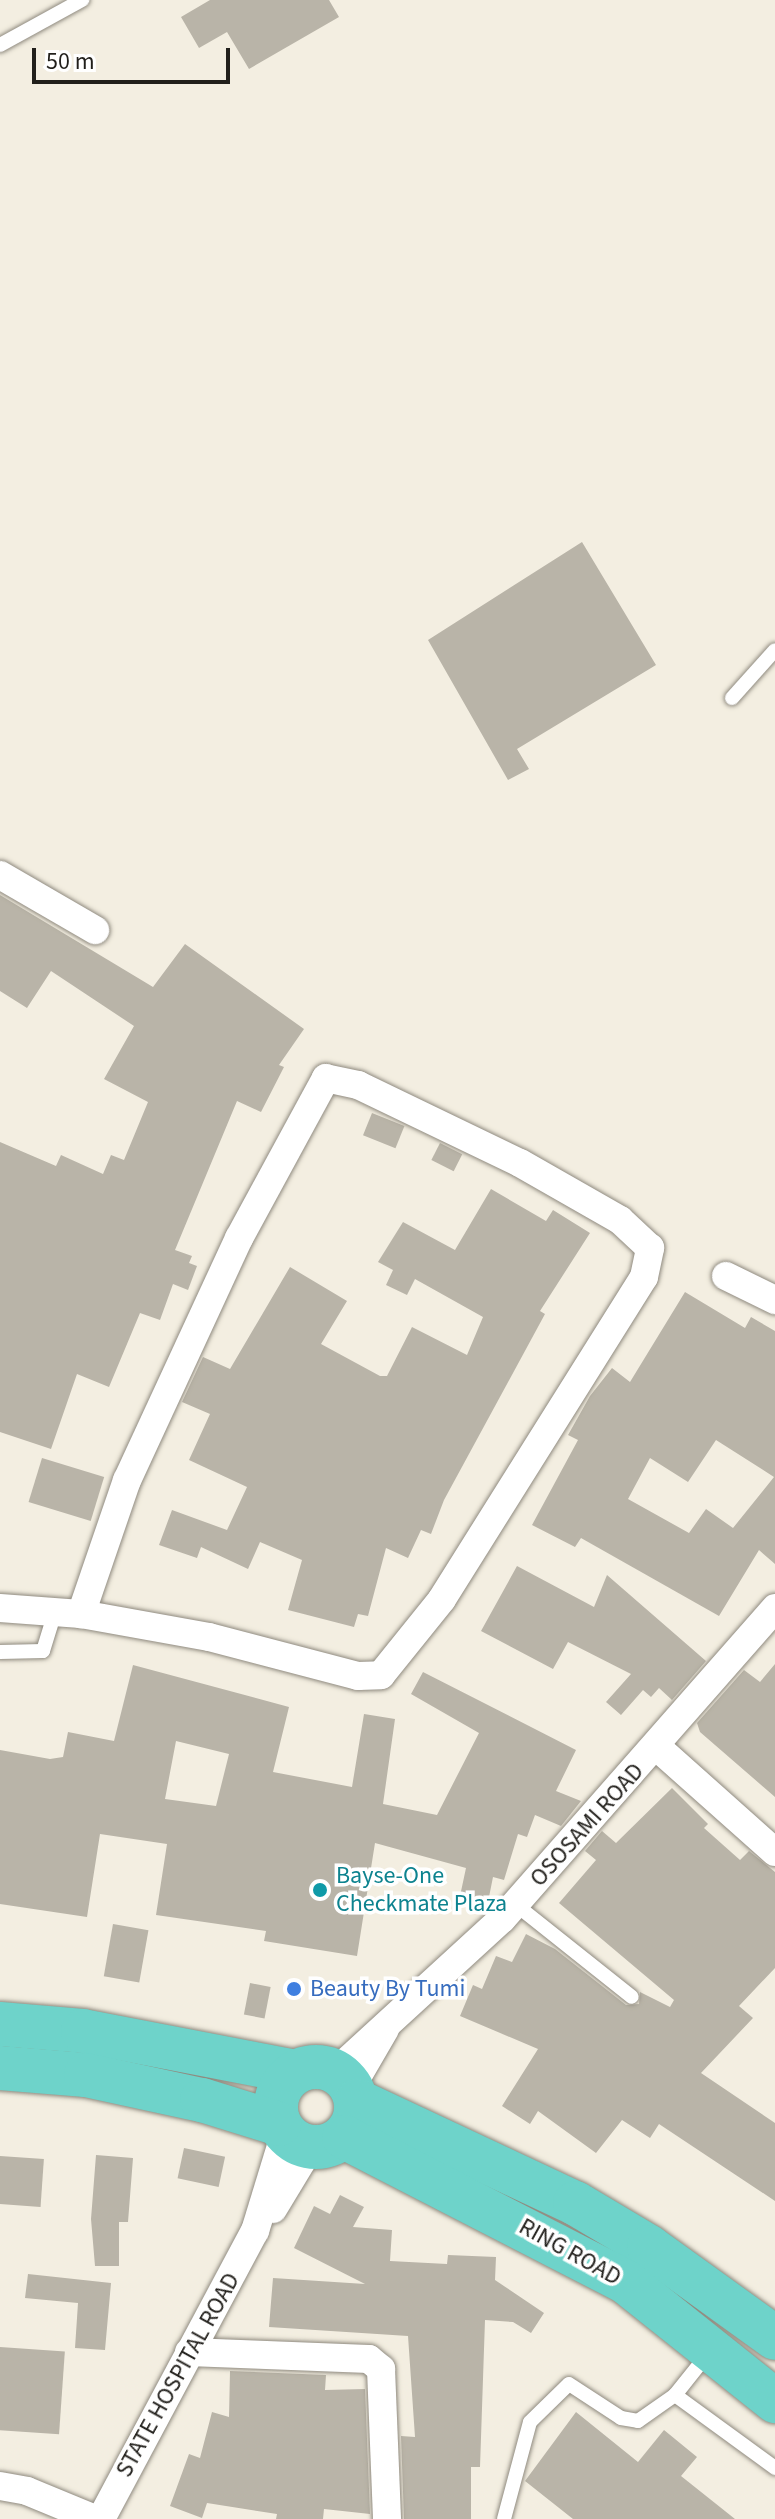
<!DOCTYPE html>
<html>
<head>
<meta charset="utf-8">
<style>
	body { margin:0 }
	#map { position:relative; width:775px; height:2519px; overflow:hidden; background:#f3eee1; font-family:"Source Sans 3",sans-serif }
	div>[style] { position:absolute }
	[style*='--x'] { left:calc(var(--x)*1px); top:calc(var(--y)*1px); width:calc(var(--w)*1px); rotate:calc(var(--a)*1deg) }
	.building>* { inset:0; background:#b9b4a8; transform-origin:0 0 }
	.roads { filter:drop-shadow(0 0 2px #8f8a7f) drop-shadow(0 0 2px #8f8a7f) }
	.lane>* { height:14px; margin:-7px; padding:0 7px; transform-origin:7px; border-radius:7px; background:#fff }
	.street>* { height:28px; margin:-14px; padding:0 14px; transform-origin:14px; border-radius:14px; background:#fff }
	.primary>* { height:44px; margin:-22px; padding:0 22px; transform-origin:22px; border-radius:22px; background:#6ed3ca }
	.primary>.ring { margin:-22px; padding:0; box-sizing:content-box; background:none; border:44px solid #6ed3ca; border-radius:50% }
	.dots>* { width:22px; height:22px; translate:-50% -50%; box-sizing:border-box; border:4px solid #fff; border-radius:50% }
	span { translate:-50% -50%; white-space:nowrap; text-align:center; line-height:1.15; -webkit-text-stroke:7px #fff; paint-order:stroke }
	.street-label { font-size:24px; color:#211f1b }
	.culture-label { font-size:24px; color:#0d838f }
	.left { translate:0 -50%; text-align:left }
	.shop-label { font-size:24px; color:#366cbe }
	.scale { position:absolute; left:32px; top:48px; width:198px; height:36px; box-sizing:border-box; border:4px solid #211f1b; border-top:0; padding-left:10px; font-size:24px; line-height:28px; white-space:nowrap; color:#211f1b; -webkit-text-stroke:6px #fff; paint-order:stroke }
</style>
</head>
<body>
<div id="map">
	<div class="building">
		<div style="clip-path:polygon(210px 0,329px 0,339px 17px,249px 69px,227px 32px,199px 48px,181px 17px)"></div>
		<div style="clip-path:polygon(582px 542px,656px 665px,517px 749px,529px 769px,508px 780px,428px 640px)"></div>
		<div style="clip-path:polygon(0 895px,153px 987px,185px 944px,304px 1029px,279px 1065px,284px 1067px,261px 1112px,237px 1101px,175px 1250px,192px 1256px,189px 1263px,197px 1266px,188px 1290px,173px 1284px,160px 1320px,140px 1313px,109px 1387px,77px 1374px,51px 1449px,0 1432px,0 1142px,56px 1166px,61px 1155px,103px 1174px,111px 1155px,124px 1160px,148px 1102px,104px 1079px,134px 1026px,51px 971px,27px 1008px,0 991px)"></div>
		<div style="left:372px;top:1113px;width:35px;height:24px;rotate:22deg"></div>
		<div style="left:440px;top:1143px;width:25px;height:19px;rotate:27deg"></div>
		<div style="clip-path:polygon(491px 1189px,546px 1221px,553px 1210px,590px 1233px,540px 1311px,545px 1314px,444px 1500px,431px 1534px,421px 1530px,408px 1558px,386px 1548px,368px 1616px,358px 1614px,354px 1627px,288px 1610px,302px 1560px,260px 1542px,248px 1569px,201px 1547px,197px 1558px,159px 1545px,172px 1510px,227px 1530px,247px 1487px,189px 1460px,210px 1414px,182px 1402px,203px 1357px,230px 1369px,290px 1267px,347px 1301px,321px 1344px,380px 1376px,387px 1376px,412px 1327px,467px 1355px,483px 1317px,415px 1279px,407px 1295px,386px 1285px,393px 1270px,378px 1262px,403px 1222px,455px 1250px)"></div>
		<div style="clip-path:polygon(evenodd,685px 1292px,745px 1328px,751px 1317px,775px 1331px,775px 1564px,759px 1550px,719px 1616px,581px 1538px,575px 1547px,532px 1525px,578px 1440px,568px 1435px,590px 1396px,612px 1368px,630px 1382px,685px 1292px,716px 1440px,774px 1477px,733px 1528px,706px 1509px,689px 1533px,628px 1499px,650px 1458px,688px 1482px,716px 1440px)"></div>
		<div style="left:42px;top:1458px;width:65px;height:46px;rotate:17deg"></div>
		<div style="clip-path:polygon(517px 1566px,594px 1607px,607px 1575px,706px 1661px,672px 1700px,659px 1688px,651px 1697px,643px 1690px,621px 1715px,606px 1702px,631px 1674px,568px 1642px,553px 1669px,481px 1631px)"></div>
		<div style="clip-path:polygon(775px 1664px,775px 1797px,700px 1732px,697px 1723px,744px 1670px,760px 1682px)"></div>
		<div style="clip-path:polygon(evenodd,133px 1665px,289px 1707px,273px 1772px,352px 1787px,364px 1714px,395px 1719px,383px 1804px,437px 1815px,479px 1733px,411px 1694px,423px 1672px,576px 1750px,556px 1791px,581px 1801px,561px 1826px,535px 1815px,527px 1837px,518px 1834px,504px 1880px,493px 1877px,488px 1902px,460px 1896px,466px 1868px,375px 1843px,357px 1956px,264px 1941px,266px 1931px,156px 1915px,167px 1844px,100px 1834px,87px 1917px,0 1904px,0 1750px,50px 1759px,63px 1757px,68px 1732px,114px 1741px,133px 1665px,176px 1741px,229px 1754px,216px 1806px,165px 1799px,176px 1741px)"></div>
		<div style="clip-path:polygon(672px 1788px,708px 1824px,704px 1828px,740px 1860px,749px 1851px,775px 1872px,775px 1968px,739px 2006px,753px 2018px,701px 2073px,775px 2123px,775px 2201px,659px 2124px,650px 2138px,622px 2120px,596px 2153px,538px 2111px,530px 2124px,502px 2106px,538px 2049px,460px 2016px,473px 1985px,482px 1989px,496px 1956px,512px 1962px,526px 1934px,555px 1949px,626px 2005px,639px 2004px,640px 1992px,670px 2007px,674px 2000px,559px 1903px,596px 1860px,585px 1851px,602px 1831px,616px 1843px)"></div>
		<div style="left:113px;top:1924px;width:36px;height:53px;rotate:10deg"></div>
		<div style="left:250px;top:1983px;width:21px;height:32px;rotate:11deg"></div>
		<div style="left:184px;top:2148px;width:42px;height:31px;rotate:12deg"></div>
		<div style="clip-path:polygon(96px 2155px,133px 2158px,128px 2222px,119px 2222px,119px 2266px,95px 2266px,91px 2219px)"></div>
		<div style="left:0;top:2156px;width:44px;height:48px;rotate:4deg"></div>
		<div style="clip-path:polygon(340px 2195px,364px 2207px,353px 2227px,392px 2230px,390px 2261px,447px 2264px,448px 2255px,496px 2257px,495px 2280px,544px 2313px,531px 2333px,513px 2322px,485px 2320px,480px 2467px,471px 2467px,471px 2519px,404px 2519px,401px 2436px,415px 2437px,408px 2336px,269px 2327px,273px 2278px,365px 2284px,294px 2248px,314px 2206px,330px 2214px)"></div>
		<div style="clip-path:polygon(28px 2274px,111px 2283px,105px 2350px,75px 2348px,78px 2303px,25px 2298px)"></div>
		<div style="left:0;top:2347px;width:65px;height:83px;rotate:4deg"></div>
		<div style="clip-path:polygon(230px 2371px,326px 2375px,325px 2390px,365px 2389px,370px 2514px,324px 2509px,323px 2519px,276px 2519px,277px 2514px,207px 2503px,202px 2518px,170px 2506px,189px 2454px,200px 2458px,212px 2412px,229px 2417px)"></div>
		<div style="clip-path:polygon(576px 2412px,638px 2462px,664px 2430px,697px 2457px,681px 2476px,735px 2519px,573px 2519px,525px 2481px)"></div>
	</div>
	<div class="roads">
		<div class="lane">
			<div style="--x:0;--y:45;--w:94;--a:-28.8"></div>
			<div style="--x:732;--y:698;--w:64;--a:-48.1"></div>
			<div style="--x:0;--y:1652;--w:43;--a:-1.3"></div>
			<div style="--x:43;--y:1651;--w:41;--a:-72.9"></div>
			<div style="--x:515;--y:1904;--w:149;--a:38.5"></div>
			<div style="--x:675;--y:2395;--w:124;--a:36.1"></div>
			<div style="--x:504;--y:2519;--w:100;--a:-75"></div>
			<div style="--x:530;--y:2422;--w:54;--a:-44.3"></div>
			<div style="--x:569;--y:2384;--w:62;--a:33.2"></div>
			<div style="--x:621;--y:2418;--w:17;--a:10"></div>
			<div style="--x:638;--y:2421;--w:45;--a:-35.1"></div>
			<div style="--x:675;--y:2395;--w:51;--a:-51.3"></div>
		</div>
		<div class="street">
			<div style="--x:0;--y:875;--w:110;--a:30.1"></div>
			<div style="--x:726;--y:1276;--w:55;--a:26.1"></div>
			<div style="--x:0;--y:1608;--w:81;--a:4.2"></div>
			<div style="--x:81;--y:1614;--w:130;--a:10.2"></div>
			<div style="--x:209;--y:1637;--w:154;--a:14.7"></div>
			<div style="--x:358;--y:1676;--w:23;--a:-2"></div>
			<div style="--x:381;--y:1675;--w:97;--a:-51.2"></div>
			<div style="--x:442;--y:1599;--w:380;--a:-57.9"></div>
			<div style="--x:644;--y:1277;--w:30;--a:-78"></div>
			<div style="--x:650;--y:1248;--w:41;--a:-137"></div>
			<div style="--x:620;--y:1220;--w:115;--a:-150.3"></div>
			<div style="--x:520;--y:1163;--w:180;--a:-154.3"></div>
			<div style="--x:358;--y:1085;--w:33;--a:-168"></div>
			<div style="--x:326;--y:1078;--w:182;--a:118.5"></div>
			<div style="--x:239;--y:1238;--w:267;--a:114.8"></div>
			<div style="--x:127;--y:1480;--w:142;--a:108.9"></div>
			<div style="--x:657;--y:1747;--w:158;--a:41.7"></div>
			<div style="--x:336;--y:2071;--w:225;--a:-42.5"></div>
			<div style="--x:502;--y:1919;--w:414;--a:-48.7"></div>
			<div style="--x:352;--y:2086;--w:66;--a:-59.9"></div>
			<div style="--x:273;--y:2209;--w:71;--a:-58.8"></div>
			<div style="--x:189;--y:2352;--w:180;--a:2.2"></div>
			<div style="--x:369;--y:2359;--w:16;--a:40"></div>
			<div style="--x:381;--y:2369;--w:150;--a:87.7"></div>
			<div style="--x:0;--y:2486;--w:27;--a:10"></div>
			<div style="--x:27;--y:2491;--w:74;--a:22.4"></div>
			<div style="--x:101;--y:2519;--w:327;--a:-61.9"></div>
			<div style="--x:255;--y:2231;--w:102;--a:-73"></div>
		</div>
		<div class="primary">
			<div style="--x:0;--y:2024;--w:83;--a:4.8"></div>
			<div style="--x:83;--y:2031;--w:216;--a:10.9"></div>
			<div class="ring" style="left:276px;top:2067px;width:36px;height:36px"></div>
			<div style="--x:0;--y:2068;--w:86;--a:4.7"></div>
			<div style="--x:86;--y:2075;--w:119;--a:12.2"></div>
			<div style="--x:202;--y:2100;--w:81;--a:17.3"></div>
			<div style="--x:357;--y:2101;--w:241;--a:25.1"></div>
			<div style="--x:575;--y:2203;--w:86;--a:30.7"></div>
			<div style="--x:649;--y:2247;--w:155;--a:35.8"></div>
			<div style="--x:344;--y:2137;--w:317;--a:27.2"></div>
			<div style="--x:626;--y:2282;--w:191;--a:38.6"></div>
		</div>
	</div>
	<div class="dots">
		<div style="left:320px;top:1890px;background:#0f9aa8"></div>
		<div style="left:294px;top:1989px;background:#3f7fe0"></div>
	</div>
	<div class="street-label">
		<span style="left:587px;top:1825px;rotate:-48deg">OSOSAMI ROAD</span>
		<span style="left:570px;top:2252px;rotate:29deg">RING ROAD</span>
		<span style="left:178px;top:2375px;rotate:-61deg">STATE HOSPITAL ROAD</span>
	</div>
	<div class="culture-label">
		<span class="left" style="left:336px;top:1890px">Bayse-One<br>Checkmate Plaza</span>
	</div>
	<div class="shop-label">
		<span class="left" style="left:310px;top:1989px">Beauty By Tumi</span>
	</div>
	<div class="scale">50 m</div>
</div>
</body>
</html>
